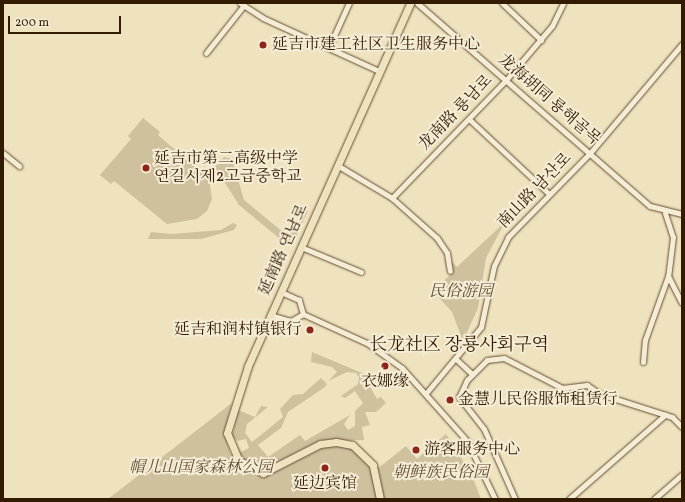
<!DOCTYPE html>
<html>
<head>
<meta charset="utf-8">
<style>
	body { margin:0 }
	#map { position:relative; width:685px; height:502px; overflow:hidden; background:#efe2be; font-family:Vollkorn,"Noto Serif SC","Noto Serif KR",serif }
	div>[style] { position:absolute }
	[style*='--x'] { left:calc(var(--x)*1px); top:calc(var(--y)*1px); width:calc(var(--w)*1px); rotate:calc(var(--a)*1deg) }
	.green>* { inset:0; background:#cfc09e }
	.roads { filter:drop-shadow(0 0 1px #624d32) drop-shadow(0 0 1px #624d32) }
	.minor>* { height:5px; margin:-2.5px; padding:0 2.5px; transform-origin:2.5px; border-radius:2.5px; background:#f5ecd5 }
	.major>* { height:7px; margin:-3.5px; padding:0 3.5px; transform-origin:3.5px; border-radius:3.5px; background:#efe2be }
	.dots>* { width:11px; height:11px; translate:-50% -50%; box-sizing:border-box; border:2px solid #f5ecd5; border-radius:50% }
	span { translate:-50% -50%; white-space:nowrap; text-align:center; line-height:1.15; -webkit-text-stroke:4px #f5ecd5; paint-order:stroke }
	.poi-label { font-size:16px; color:#331b03 }
	.left { translate:0 -50%; text-align:left }
	.right { translate:-100% -50%; text-align:right }
	.street-label { font-size:16px; color:#331b03 }
	.park-label { font-size:16px; color:#624d32; font-style:italic }
	.quarter-label { font-size:18px; color:#331b03 }
	.frame { position:absolute; inset:0; border:4px solid #331b03; pointer-events:none }
	.scale { position:absolute; left:8px; top:16px; width:113px; height:18px; box-sizing:border-box; border:2px solid #331b03; border-top:0; padding-left:5px; font-size:12px; line-height:14px; white-space:nowrap; color:#331b03; -webkit-text-stroke:3px #f5ecd5; paint-order:stroke }
</style>
</head>
<body>
<div id="map">
	<div class="green">
		<div style="clip-path:polygon(143px 118px,160px 132px,158px 135px,209px 179px,212px 199px,207px 211px,197px 219px,167px 224px,114px 181px,111px 184px,100px 175px,131px 139px,128px 136px)"></div>
		<div style="clip-path:polygon(224px 157px,232px 159px,244px 200px,289px 237px,304px 211px,308px 211px,294px 241px,285px 243px,239px 205px,215px 167px)"></div>
		<div style="clip-path:polygon(505px 222px,486px 258px,478px 308px,463px 341px,452px 312px,433px 291px,452px 273px,451px 261px,457px 267px)"></div>
		<div style="clip-path:polygon(233px 223px,237px 225px,234px 230px,201px 239px,148px 239px,151px 232px,172px 234px,221px 230px)"></div>
		<div style="clip-path:polygon(312px 352px,362px 373px,377px 399px,381px 397px,386px 403px,376px 412px,365px 412px,370px 425px,362px 427px,364px 440px,320px 441px,264px 469px,241px 461px,233px 440px,241px 452px,249px 448px,246px 439px,238px 441px,232px 437px,238px 410px,255px 417px,261px 406px,268px 407px,247px 424px,245px 433px,252px 442px,283px 417px,280px 409px,293px 395px,303px 394px,321px 378px,327px 384px,325px 387px,288px 412px,281px 428px,258px 445px,268px 457px,300px 435px,305px 441px,350px 415px,344px 424px,348px 430px,355px 426px,355px 411px,363px 403px,355px 391px,345px 398px,341px 396px,358px 384px,359px 377px,356px 373px,347px 372px,328px 381px,337px 372px,332px 367px,311px 362px)"></div>
		<div style="clip-path:polygon(232px 403px,224px 433px,230px 453px,240px 466px,268px 473px,330px 444px,355px 448px,369px 463px,378px 499px,108px 499px)"></div>
		<div style="clip-path:polygon(446px 434px,471px 473px,481px 499px,384px 499px,376px 470px,406px 446px,417px 459px)"></div>
	</div>
	<div class="roads">
		<div class="minor">
			<div style="--x:240;--y:3;--w:27;--a:33"></div>
			<div style="--x:263;--y:18;--w:128;--a:24.6"></div>
			<div style="--x:417;--y:3;--w:309;--a:41.1"></div>
			<div style="--x:650;--y:206;--w:33;--a:14"></div>
			<div style="--x:502;--y:3;--w:54;--a:43.5"></div>
			<div style="--x:329;--y:47;--w:48;--a:-65.6"></div>
			<div style="--x:206;--y:53;--w:61;--a:-51.6"></div>
			<div style="--x:470;--y:120;--w:108;--a:43.1"></div>
			<div style="--x:3;--y:153;--w:21;--a:39"></div>
			<div style="--x:337;--y:165;--w:64;--a:31"></div>
			<div style="--x:392;--y:198;--w:60;--a:41.6"></div>
			<div style="--x:437;--y:238;--w:18;--a:56"></div>
			<div style="--x:447;--y:253;--w:18;--a:81"></div>
			<div style="--x:392;--y:198;--w:164;--a:-46"></div>
			<div style="--x:506;--y:80;--w:71;--a:-49.6"></div>
			<div style="--x:552;--y:26;--w:25;--a:-64"></div>
			<div style="--x:665;--y:213;--w:25;--a:72"></div>
			<div style="--x:673;--y:237;--w:39;--a:97"></div>
			<div style="--x:668;--y:276;--w:30;--a:63"></div>
			<div style="--x:301;--y:247;--w:65;--a:22.6"></div>
			<div style="--x:303;--y:314;--w:70;--a:24.4"></div>
			<div style="--x:367;--y:343;--w:43;--a:35.5"></div>
			<div style="--x:402;--y:368;--w:98;--a:48.3"></div>
			<div style="--x:467;--y:441;--w:64;--a:64.2"></div>
			<div style="--x:270;--y:315;--w:22;--a:16"></div>
			<div style="--x:291;--y:321;--w:14;--a:-30"></div>
			<div style="--x:303;--y:314;--w:15;--a:-106"></div>
			<div style="--x:299;--y:300;--w:20;--a:-156"></div>
			<div style="--x:457;--y:360;--w:21;--a:43"></div>
			<div style="--x:643;--y:362;--w:22;--a:-85"></div>
			<div style="--x:645;--y:340;--w:68;--a:-70.2"></div>
			<div style="--x:427;--y:392;--w:85;--a:-50.3"></div>
			<div style="--x:481;--y:327;--w:62;--a:-78"></div>
			<div style="--x:494;--y:266;--w:32;--a:-64"></div>
			<div style="--x:508;--y:237;--w:117;--a:-45.7"></div>
			<div style="--x:590;--y:153;--w:143;--a:-49.8"></div>
			<div style="--x:515;--y:499;--w:77;--a:-113.9"></div>
			<div style="--x:484;--y:429;--w:41;--a:-128"></div>
			<div style="--x:459;--y:397;--w:19;--a:-65"></div>
			<div style="--x:467;--y:380;--w:28;--a:-45"></div>
			<div style="--x:487;--y:360;--w:17;--a:-7"></div>
			<div style="--x:504;--y:358;--w:65;--a:27.3"></div>
			<div style="--x:562;--y:388;--w:25;--a:-7"></div>
			<div style="--x:587;--y:385;--w:16;--a:35"></div>
			<div style="--x:600;--y:394;--w:76;--a:17.7"></div>
			<div style="--x:672;--y:417;--w:14;--a:45"></div>
			<div style="--x:569;--y:499;--w:128;--a:-41.2"></div>
			<div style="--x:654;--y:499;--w:37;--a:-41"></div>
		</div>
		<div class="major">
			<div style="--x:380;--y:499;--w:35;--a:-102"></div>
			<div style="--x:373;--y:465;--w:29;--a:-136"></div>
			<div style="--x:352;--y:445;--w:16;--a:-169"></div>
			<div style="--x:336;--y:442;--w:16;--a:173"></div>
			<div style="--x:320;--y:444;--w:64;--a:153"></div>
			<div style="--x:263;--y:473;--w:27;--a:-153"></div>
			<div style="--x:239;--y:461;--w:30;--a:-113"></div>
			<div style="--x:227;--y:433;--w:70;--a:-72.6"></div>
			<div style="--x:248;--y:366;--w:398;--a:-65.9"></div>
		</div>
	</div>
	<div class="dots">
		<div style="left:263px;top:45px;background:#8f2418"></div>
		<div style="left:146px;top:168px;background:#8f2418"></div>
		<div style="left:310px;top:330px;background:#8f2418"></div>
		<div style="left:385px;top:366px;background:#8f2418"></div>
		<div style="left:450px;top:400px;background:#8f2418"></div>
		<div style="left:416px;top:450px;background:#8f2418"></div>
		<div style="left:325px;top:468px;background:#8f2418"></div>
	</div>
	<div class="poi-label">
		<span class="left" style="left:272px;top:45px">延吉市建工社区卫生服务中心</span>
		<span class="left" style="left:154px;top:168px">延吉市第二高级中学<br>연길시제2고급중학교</span>
		<span class="right" style="left:302px;top:330px">延吉和润村镇银行</span>
		<span style="left:385px;top:382px">衣娜缘</span>
		<span class="left" style="left:458px;top:400px">金慧儿民俗服饰租赁行</span>
		<span class="left" style="left:424px;top:450px">游客服务中心</span>
		<span style="left:325px;top:484px">延边宾馆</span>
	</div>
	<div class="street-label">
		<span style="left:549px;top:100px;rotate:41deg">龙海胡同 룡해골목</span>
		<span style="left:456px;top:113px;rotate:-46deg">龙南路 룡남로</span>
		<span style="left:535px;top:191px;rotate:-46deg">南山路 남산로</span>
		<span style="left:284px;top:250px;rotate:-66deg">延南路 연남로</span>
	</div>
	<div class="park-label">
		<span style="left:461px;top:292px">民俗游园</span>
		<span style="left:201px;top:468px">帽儿山国家森林公园</span>
		<span style="left:441px;top:473px">朝鲜族民俗园</span>
	</div>
	<div class="quarter-label">
		<span style="left:459px;top:346px">长龙社区 장룡사회구역</span>
	</div>
	<div class="frame"></div>
	<div class="scale">200 m</div>
</div>
</body>
</html>
